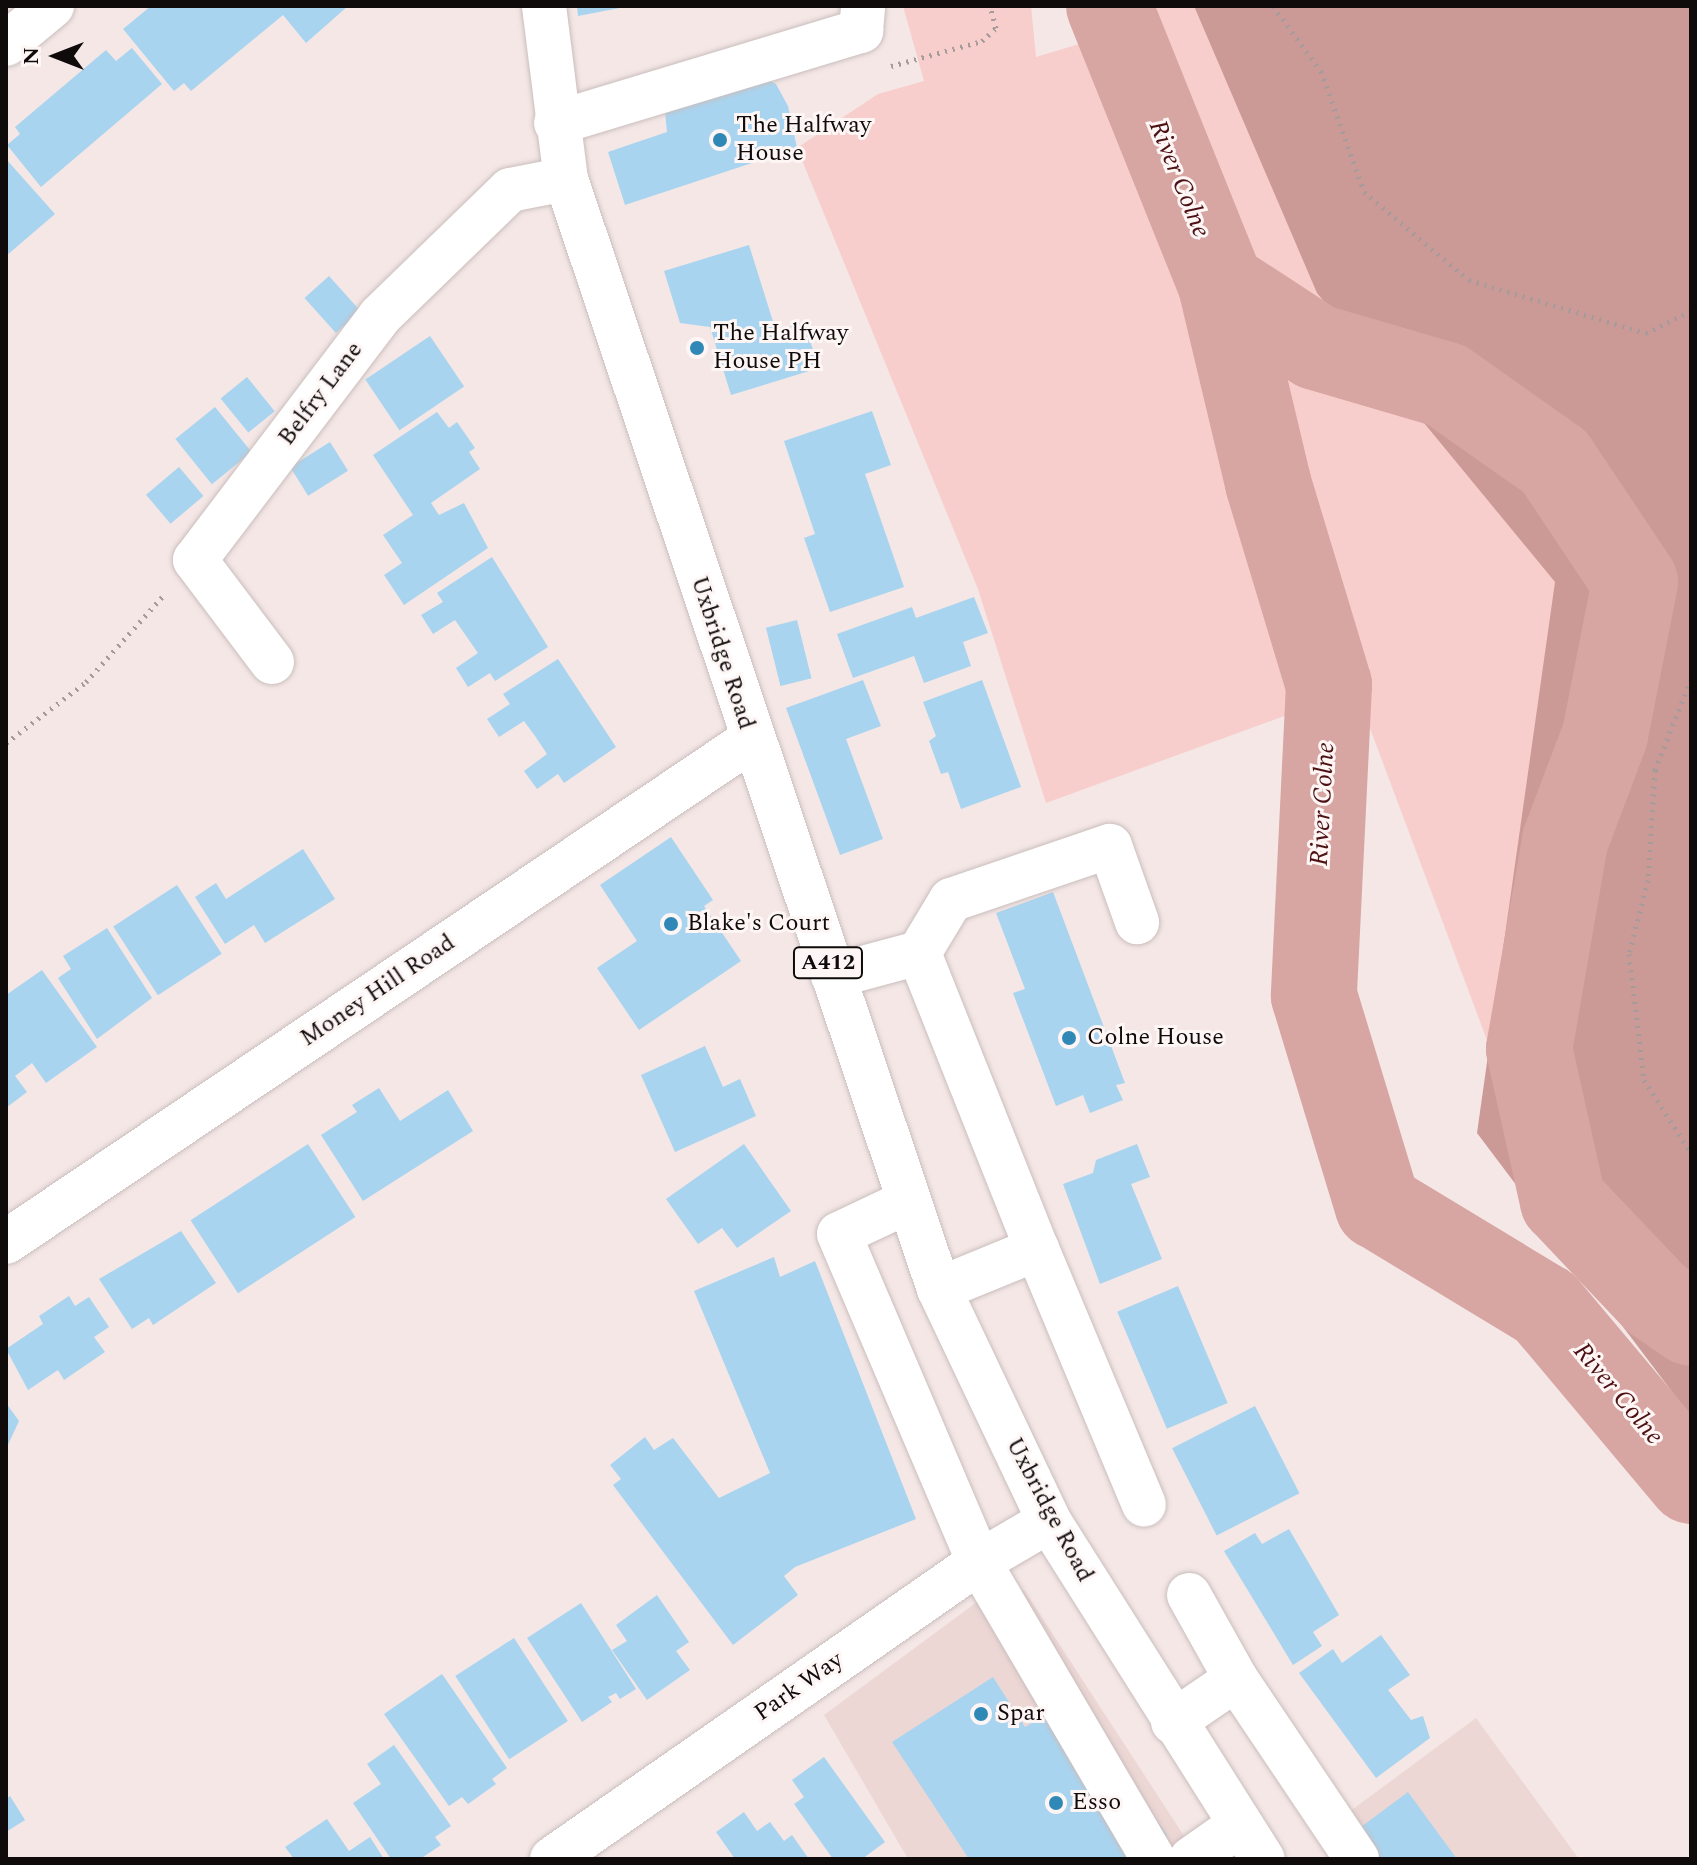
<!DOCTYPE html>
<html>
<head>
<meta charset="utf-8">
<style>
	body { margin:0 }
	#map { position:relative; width:1697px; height:1865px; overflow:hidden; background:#f4e7e6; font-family:Spectral,serif }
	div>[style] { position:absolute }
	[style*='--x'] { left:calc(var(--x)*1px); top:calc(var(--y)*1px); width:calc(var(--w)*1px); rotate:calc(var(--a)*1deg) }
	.built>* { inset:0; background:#ecd7d5 }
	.green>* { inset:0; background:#f7cecb }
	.forest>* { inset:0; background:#cb9a97 }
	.river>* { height:86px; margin:-43px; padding:0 43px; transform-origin:43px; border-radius:43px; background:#d7a5a2 }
	.building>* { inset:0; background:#a9d4ef; transform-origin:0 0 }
	.path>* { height:5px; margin-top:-2.5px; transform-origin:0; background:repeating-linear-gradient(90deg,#a59b9b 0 2px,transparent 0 8px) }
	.roads { filter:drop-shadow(0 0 2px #cabebd) drop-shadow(0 0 2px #cabebd) }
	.minor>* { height:44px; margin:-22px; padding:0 22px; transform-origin:22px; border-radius:22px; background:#fff }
	.major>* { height:44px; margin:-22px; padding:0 22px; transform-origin:22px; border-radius:22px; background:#fff }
	.dots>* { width:22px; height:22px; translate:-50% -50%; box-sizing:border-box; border:4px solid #fef6f5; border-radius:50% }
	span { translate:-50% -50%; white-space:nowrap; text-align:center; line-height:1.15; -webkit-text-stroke:6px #fef6f5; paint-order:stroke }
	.shield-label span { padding:2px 6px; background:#fef6f5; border:2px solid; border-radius:6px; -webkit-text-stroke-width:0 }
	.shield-label { font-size:22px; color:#0f0b0b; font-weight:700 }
	.poi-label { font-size:24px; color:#0f0b0b }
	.left { translate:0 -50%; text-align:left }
	.street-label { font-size:24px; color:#0f0b0b }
	.water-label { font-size:26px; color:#4d1114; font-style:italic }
	.frame { position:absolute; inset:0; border:8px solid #0f0b0b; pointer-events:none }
	.north { position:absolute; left:16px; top:16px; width:80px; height:80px; -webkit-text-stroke:6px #fef6f5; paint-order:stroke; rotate:270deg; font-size:22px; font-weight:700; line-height:32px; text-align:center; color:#0f0b0b }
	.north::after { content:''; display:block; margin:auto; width:28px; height:36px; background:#0f0b0b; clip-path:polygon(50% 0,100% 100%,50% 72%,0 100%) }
</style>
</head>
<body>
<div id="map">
	<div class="built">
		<div style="clip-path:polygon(1024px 1590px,1199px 1859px,908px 1859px,824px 1715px,977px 1602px)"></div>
		<div style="clip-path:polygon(1476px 1718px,1579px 1859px,1371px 1859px,1341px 1818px)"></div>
	</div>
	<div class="green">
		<div style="clip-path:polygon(903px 6px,1031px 6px,1036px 57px,1106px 36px,1096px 6px,1691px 6px,1547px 1200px,1210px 302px,1313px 694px,1295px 712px,1046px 803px,978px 589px,797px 148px,878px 94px,924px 81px)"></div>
	</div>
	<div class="forest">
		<div style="clip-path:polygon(1194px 6px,1691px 6px,1691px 1417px,1477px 1133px,1555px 582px,1317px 293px)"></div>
	</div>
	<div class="river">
		<div style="--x:1109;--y:6;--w:301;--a:68.1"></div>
		<div style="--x:1221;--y:285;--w:204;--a:76.6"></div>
		<div style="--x:1268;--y:483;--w:211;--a:73.2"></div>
		<div style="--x:1329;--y:685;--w:311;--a:92.8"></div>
		<div style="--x:1314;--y:996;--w:220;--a:73.1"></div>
		<div style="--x:1378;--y:1206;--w:195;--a:31.2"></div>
		<div style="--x:1545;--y:1307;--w:227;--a:50"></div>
		<div style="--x:1221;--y:285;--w:113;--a:33.1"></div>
		<div style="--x:1316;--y:347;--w:135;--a:16.3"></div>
		<div style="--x:1446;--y:385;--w:133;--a:35.2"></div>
		<div style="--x:1555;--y:462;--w:144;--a:56.3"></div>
		<div style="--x:1635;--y:582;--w:156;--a:101.1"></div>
		<div style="--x:1605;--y:735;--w:113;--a:110.7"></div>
		<div style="--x:1565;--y:841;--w:211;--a:99.8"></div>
		<div style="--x:1529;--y:1049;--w:156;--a:77.4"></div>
		<div style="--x:1563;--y:1201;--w:135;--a:46.5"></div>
		<div style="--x:1656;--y:1299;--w:42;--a:34.4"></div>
	</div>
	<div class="building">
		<div style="clip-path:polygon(151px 6px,348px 6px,306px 43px,283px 15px,191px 91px,184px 83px,174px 91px,123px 29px)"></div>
		<div style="clip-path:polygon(577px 6px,625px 6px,625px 7px,578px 16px)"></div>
		<div style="clip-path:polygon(132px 48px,162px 84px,41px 187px,7px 145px,20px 134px,15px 127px,106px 50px,116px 61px)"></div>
		<div style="clip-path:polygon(750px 70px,776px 84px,788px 106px,797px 148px,625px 205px,608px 152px,667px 132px,665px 112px)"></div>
		<div style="clip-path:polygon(6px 159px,55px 214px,6px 256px)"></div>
		<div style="clip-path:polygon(749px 245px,776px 331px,804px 322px,819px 368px,731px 395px,710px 327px,680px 323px,664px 271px)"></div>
		<div style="left:329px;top:276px;width:47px;height:33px;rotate:48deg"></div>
		<div style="left:430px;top:336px;width:61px;height:78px;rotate:56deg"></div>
		<div style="left:247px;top:377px;width:44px;height:34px;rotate:51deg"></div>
		<div style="left:215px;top:407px;width:58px;height:51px;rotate:51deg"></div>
		<div style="clip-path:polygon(872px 411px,891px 465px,865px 474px,904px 587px,830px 612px,804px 538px,815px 534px,784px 441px)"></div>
		<div style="clip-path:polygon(437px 412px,449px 428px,457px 422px,475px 448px,469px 452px,480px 469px,431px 503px,439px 515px,464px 503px,488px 548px,404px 605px,384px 575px,402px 563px,383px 535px,413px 515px,373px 455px)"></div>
		<div style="left:330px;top:442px;width:34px;height:47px;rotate:58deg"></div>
		<div style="left:179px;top:467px;width:38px;height:43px;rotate:50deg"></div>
		<div style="clip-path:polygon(492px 557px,548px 647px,495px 681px,490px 673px,468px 687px,456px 668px,478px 653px,455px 620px,433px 634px,421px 615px,443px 602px,437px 593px)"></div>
		<div style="clip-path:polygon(974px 597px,988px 633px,963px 642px,971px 666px,924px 683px,914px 656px,853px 678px,837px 634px,912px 607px,916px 618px)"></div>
		<div style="left:797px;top:620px;width:60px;height:32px;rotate:76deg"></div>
		<div style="clip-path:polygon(558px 659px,616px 747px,564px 783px,558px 774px,537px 789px,524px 771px,547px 754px,535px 736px,524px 721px,499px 737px,487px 719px,510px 704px,503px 694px)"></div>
		<div style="clip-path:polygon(863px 680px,881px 726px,846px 739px,883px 839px,840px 855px,786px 708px)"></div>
		<div style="clip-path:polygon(982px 680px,1021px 787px,961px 809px,948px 772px,941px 774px,929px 741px,936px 736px,923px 702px)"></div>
		<div style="clip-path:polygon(671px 837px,713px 900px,704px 906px,741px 961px,639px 1030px,597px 968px,637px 941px,600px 885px)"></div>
		<div style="clip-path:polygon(303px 849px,335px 899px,265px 943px,254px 925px,225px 944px,195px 897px,216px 883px,226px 899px)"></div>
		<div style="left:177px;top:885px;width:82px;height:76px;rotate:57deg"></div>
		<div style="clip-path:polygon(1053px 892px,1125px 1083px,1116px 1085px,1123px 1100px,1090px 1113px,1083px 1095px,1056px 1106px,1013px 993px,1025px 989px,996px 913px)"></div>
		<div style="clip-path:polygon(107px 928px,152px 998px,97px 1039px,58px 978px,71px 969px,63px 956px)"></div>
		<div style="clip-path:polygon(42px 970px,97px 1047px,46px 1083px,32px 1063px,15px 1076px,27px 1092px,6px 1108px,6px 995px)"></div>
		<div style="clip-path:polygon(705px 1046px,723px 1087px,740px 1079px,756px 1116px,675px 1152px,641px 1075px)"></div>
		<div style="clip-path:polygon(379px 1088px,400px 1121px,448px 1090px,473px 1131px,363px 1201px,321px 1135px,357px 1112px,352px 1105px)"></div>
		<div style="left:308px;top:1144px;width:87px;height:140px;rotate:57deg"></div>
		<div style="clip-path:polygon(744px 1144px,791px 1211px,737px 1248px,722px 1228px,698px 1244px,666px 1199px)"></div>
		<div style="clip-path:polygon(1137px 1144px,1150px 1177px,1131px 1184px,1162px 1259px,1100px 1284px,1063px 1184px,1093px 1173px,1096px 1160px)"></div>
		<div style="clip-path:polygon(181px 1231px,216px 1283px,153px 1325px,149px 1318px,132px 1329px,99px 1279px)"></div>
		<div style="clip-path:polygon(774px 1257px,780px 1277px,815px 1261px,916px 1519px,795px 1567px,784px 1576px,798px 1595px,733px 1645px,613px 1485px,621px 1479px,610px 1465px,645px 1437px,654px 1450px,673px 1438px,719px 1498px,770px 1473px,694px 1291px)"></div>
		<div style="left:1178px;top:1286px;width:127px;height:66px;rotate:67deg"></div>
		<div style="clip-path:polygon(69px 1296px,75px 1306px,89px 1297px,109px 1327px,94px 1337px,105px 1352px,64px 1380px,58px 1370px,28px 1390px,6px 1349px,43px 1324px,39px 1316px)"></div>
		<div style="clip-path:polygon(6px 1403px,19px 1421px,6px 1449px)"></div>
		<div style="left:1255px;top:1406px;width:98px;height:93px;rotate:63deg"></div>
		<div style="clip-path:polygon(1289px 1529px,1339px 1615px,1313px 1632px,1322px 1646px,1293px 1665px,1224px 1551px,1255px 1533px,1262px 1544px)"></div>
		<div style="clip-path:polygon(657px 1595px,689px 1642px,676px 1651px,690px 1670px,647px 1700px,612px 1650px,627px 1641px,616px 1625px)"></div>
		<div style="clip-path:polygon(581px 1603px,636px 1689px,620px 1699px,616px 1693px,608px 1697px,612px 1702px,582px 1722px,527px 1638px)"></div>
		<div style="clip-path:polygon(1381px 1635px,1410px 1675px,1388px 1690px,1411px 1720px,1423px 1716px,1430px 1738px,1376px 1778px,1299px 1673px,1333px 1649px,1342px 1663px)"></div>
		<div style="left:514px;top:1638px;width:99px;height:70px;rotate:57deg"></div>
		<div style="clip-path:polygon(442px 1674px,507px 1768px,492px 1779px,496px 1784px,468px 1804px,462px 1797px,449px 1806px,384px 1714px)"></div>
		<div style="clip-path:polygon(993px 1677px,1025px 1727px,1072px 1700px,1167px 1835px,1132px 1859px,969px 1859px,892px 1742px)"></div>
		<div style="clip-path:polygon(394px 1745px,451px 1826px,435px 1837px,441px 1845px,420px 1859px,391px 1859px,353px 1803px,381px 1784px,367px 1764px)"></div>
		<div style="clip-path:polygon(824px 1757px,885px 1842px,862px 1859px,833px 1859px,794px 1804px,804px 1797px,792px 1780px)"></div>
		<div style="clip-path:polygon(1408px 1792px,1457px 1859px,1378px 1859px,1357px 1830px)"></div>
		<div style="clip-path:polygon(10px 1796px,25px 1820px,6px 1832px,6px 1799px)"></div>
		<div style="clip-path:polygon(744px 1812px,757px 1831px,770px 1822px,784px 1841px,792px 1835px,809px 1859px,735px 1859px,716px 1832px)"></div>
		<div style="clip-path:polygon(327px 1819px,349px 1851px,370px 1837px,384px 1859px,294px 1859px,285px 1847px)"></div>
	</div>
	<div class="path">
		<div style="--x:1273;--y:6;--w:81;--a:53.6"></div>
		<div style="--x:1321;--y:71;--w:128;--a:70.4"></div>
		<div style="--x:1364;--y:192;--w:137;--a:40"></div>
		<div style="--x:1469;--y:280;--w:185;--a:16.7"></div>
		<div style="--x:1646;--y:333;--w:50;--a:-26.1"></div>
		<div style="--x:891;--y:66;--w:94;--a:-15.4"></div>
		<div style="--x:982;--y:41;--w:19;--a:-43"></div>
		<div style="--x:996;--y:28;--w:23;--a:-105"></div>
		<div style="--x:1691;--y:679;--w:98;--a:111.6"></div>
		<div style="--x:1655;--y:770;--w:110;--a:93.6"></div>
		<div style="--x:1648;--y:880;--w:76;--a:104.4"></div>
		<div style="--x:1629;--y:954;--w:127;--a:83.2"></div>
		<div style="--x:1644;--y:1080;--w:87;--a:57.2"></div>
		<div style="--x:6;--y:743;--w:101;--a:-37.3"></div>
		<div style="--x:86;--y:682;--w:115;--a:-48.2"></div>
	</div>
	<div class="roads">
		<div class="minor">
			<div style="--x:6;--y:44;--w:60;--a:-39.6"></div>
			<div style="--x:556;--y:123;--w:319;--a:-16.8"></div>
			<div style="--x:861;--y:31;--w:25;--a:-85"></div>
			<div style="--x:272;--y:662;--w:128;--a:-127"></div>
			<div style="--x:195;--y:560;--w:306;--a:-52.8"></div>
			<div style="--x:380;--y:316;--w:181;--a:-44.1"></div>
			<div style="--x:510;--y:190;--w:57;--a:-11.1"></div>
			<div style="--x:919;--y:953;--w:62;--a:-58.9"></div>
			<div style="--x:951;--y:900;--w:168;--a:-18.8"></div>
			<div style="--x:1110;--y:846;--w:81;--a:70.4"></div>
			<div style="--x:833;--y:976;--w:89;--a:-15"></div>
			<div style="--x:919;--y:953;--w:319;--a:68.3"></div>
			<div style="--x:909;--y:1201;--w:77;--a:154.8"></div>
			<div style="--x:839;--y:1234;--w:357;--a:66.9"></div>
			<div style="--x:979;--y:1562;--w:344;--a:59.6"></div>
			<div style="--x:6;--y:1242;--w:898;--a:-33.97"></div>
			<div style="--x:939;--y:1289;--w:106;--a:-22.2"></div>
			<div style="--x:1037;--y:1249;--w:277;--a:67.3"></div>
			<div style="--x:1189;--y:1595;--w:96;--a:60.8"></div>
			<div style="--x:1173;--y:1722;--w:76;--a:-34.3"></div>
			<div style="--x:1236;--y:1679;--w:217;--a:56.1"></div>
			<div style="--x:552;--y:1859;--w:520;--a:-34.82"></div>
			<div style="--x:979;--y:1562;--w:81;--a:-30.4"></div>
			<div style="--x:1191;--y:1859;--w:57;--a:-35.1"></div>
		</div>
		<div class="major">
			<div style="--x:544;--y:6;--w:174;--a:82.8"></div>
			<div style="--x:566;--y:179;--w:1171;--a:71.43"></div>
			<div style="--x:939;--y:1289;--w:257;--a:64.6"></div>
			<div style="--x:1049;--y:1521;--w:400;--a:57.7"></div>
		</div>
	</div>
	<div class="dots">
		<div style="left:720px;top:140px;background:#3088b6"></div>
		<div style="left:697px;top:348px;background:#3088b6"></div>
		<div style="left:671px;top:924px;background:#3088b6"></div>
		<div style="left:1069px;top:1038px;background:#3088b6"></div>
		<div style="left:981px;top:1714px;background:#3088b6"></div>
		<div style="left:1056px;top:1803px;background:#3088b6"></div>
	</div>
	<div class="shield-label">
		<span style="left:828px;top:963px">A412</span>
	</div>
	<div class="poi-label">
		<span class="left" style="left:736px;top:140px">The Halfway<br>House</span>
		<span class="left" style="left:713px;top:348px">The Halfway<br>House PH</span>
		<span class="left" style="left:687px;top:924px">Blake's Court</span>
		<span class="left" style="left:1087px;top:1038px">Colne House</span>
		<span class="left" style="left:997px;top:1714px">Spar</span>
		<span class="left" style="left:1072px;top:1803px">Esso</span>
	</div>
	<div class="street-label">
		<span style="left:321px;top:394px;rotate:-53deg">Belfry Lane</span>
		<span style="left:722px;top:653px;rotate:72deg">Uxbridge Road</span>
		<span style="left:378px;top:991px;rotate:-34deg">Money Hill Road</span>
		<span style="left:1049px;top:1510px;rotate:62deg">Uxbridge Road</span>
		<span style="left:799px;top:1687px;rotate:-35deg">Park Way</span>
	</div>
	<div class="water-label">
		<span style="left:1179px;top:179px;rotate:68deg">River Colne</span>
		<span style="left:1323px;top:804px;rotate:-87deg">River Colne</span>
		<span style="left:1618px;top:1394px;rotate:50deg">River Colne</span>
	</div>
	<div class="frame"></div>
	<div class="north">N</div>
</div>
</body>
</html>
